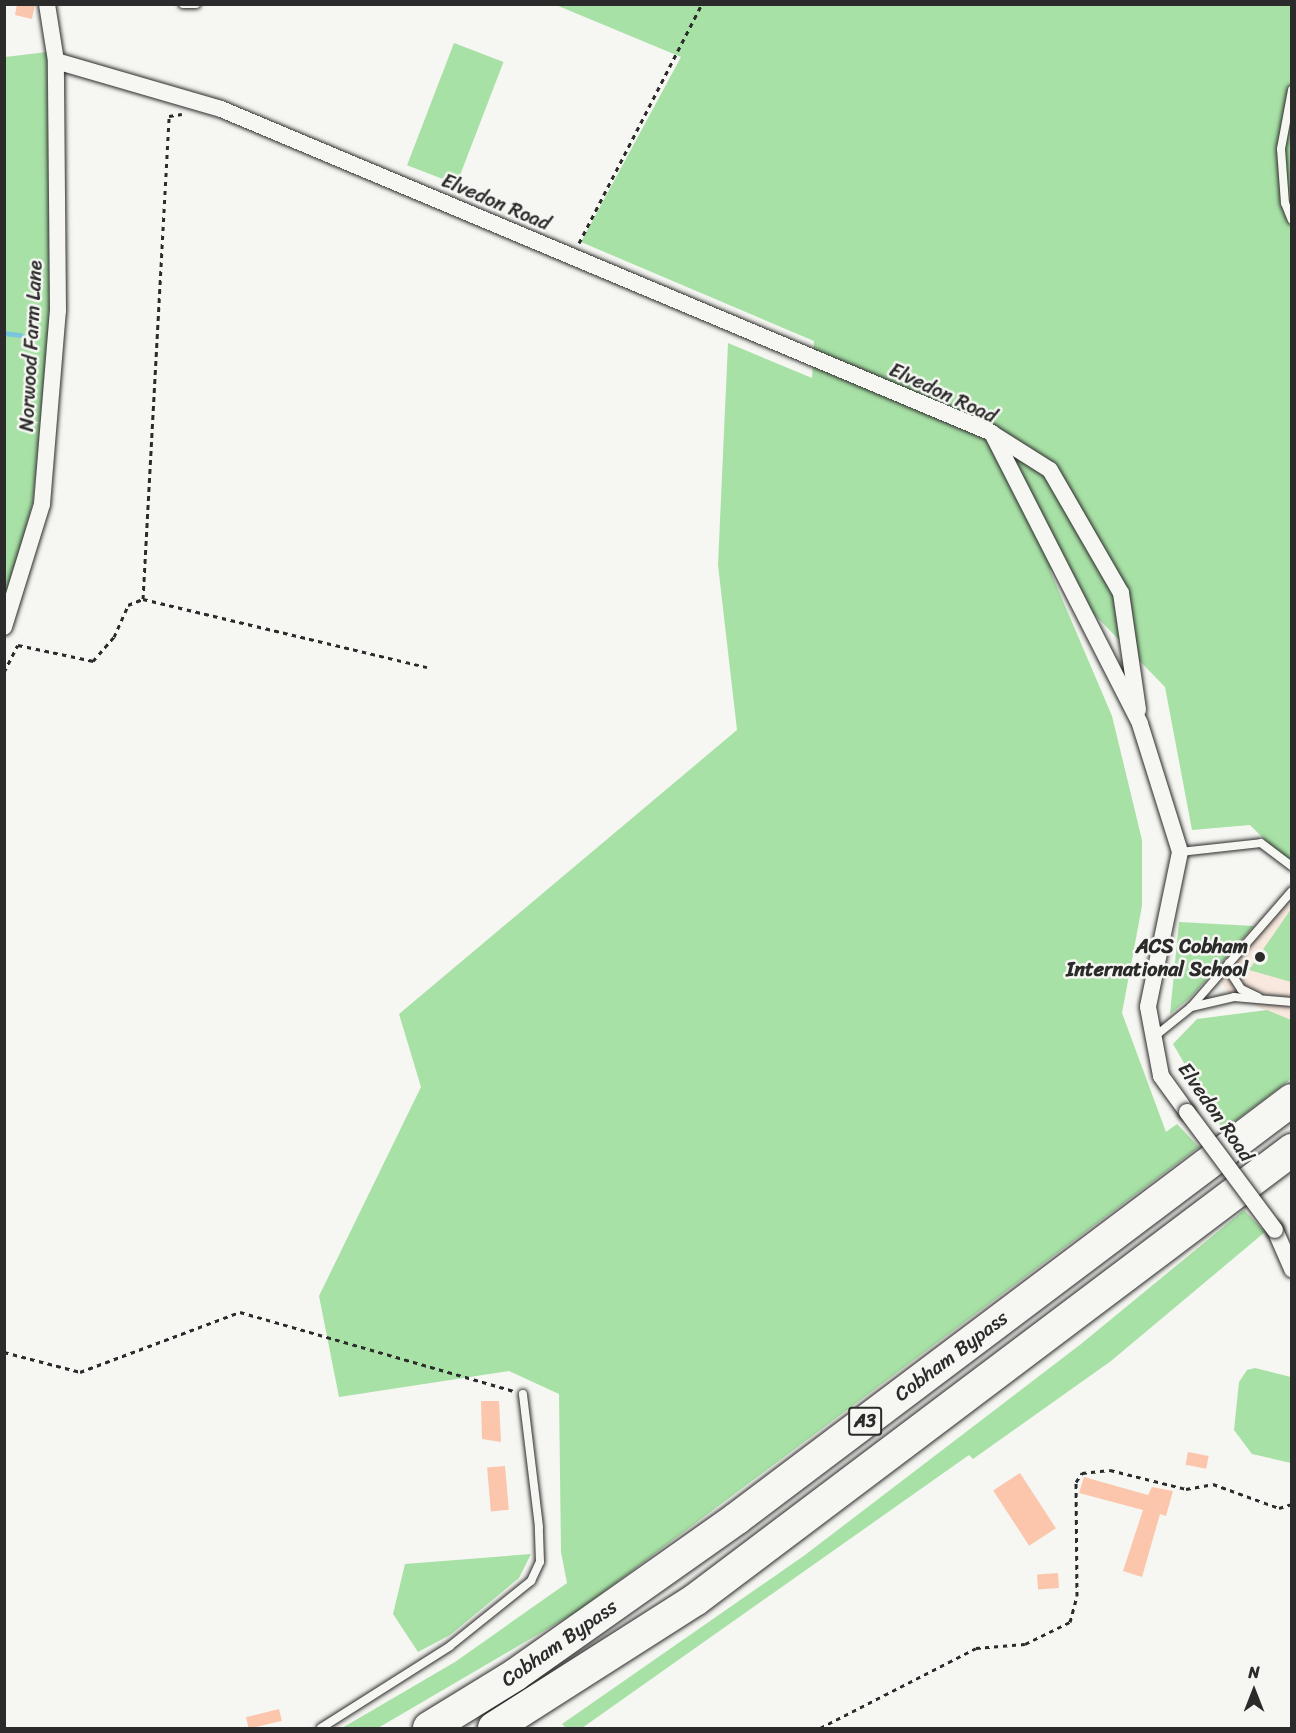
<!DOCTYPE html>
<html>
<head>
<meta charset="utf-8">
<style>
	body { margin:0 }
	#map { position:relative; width:1296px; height:1733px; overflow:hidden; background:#f6f6f2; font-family:Sriracha,sans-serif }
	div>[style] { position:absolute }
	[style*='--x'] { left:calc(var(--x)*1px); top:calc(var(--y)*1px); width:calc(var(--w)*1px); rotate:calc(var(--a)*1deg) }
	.built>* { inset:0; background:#f8e8dd }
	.green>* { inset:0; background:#a8e1a6; transform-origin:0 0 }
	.stream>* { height:4.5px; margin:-2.25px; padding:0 2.25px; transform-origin:2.25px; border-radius:2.25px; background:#7cc6dd }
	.building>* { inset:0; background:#fbc6ac; transform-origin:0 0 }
	.path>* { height:3px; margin-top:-1.5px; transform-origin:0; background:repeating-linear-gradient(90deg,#2b2b2b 0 4.5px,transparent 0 9px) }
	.roads { filter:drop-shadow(0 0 2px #2b2b2b) drop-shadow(0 0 2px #2b2b2b) }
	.lane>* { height:8px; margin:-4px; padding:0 4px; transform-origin:4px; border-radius:4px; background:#f6f6f2 }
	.street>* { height:16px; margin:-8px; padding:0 8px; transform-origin:8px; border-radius:8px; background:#f6f6f2 }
	.highway>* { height:32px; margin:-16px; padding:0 16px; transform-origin:16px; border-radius:16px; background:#f6f6f2 }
	.bridges { filter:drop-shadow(0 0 2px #2b2b2b) drop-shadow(0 0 2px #2b2b2b) }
	.street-bridge>* { height:16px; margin:-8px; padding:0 8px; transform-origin:8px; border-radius:8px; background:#f6f6f2 }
	.dots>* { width:16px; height:16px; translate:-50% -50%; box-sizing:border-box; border:3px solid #f6f6f2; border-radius:50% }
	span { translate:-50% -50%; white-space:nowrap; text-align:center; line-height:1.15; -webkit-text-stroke:5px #f6f6f2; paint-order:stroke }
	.shield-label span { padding:2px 4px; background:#f6f6f2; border:2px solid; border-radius:4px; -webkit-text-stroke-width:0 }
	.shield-label { font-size:18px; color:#2b2b2b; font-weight:700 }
	.street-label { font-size:20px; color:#2b2b2b }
	.poi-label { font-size:20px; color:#2b2b2b; font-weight:700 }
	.right { translate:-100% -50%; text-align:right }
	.frame { position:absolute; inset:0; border:6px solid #2b2b2b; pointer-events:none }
	.north { position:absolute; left:1224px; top:1661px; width:60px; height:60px; -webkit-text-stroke:4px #f6f6f2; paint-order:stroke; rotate:0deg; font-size:16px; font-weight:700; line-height:24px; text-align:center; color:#2b2b2b }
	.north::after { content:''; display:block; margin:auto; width:21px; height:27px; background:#2b2b2b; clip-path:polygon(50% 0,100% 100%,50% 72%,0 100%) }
</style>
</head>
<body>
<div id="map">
	<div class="built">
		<div style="clip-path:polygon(1291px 887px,1291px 1020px,1290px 1021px,1229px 994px,1215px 971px)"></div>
	</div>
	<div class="green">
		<div style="clip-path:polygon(556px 5px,1291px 5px,1291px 866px,1250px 825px,1192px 830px,1165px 687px,1049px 568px,1112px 716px,1142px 840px,1142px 906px,1122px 1013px,1166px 1132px,1177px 1124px,1199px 1147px,578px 1611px,378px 1728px,342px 1728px,455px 1662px,567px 1583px,561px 1552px,559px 1394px,509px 1371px,339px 1397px,319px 1296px,421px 1087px,399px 1014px,737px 730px,718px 565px,728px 343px,812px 378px,814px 341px,581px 242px,681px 57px)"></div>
		<div style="left:454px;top:43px;width:53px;height:131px;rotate:21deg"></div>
		<div style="clip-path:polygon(47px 52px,50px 318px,33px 502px,5px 603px,5px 57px)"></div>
		<div style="clip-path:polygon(1291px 909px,1291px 982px,1249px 970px)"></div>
		<div style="clip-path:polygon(1179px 922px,1254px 926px,1190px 998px,1170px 1014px)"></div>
		<div style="clip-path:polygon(1267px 1010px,1291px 1020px,1291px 1079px,1223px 1130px,1173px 1044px,1197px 1019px)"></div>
		<div style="clip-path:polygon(1244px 1210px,1265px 1232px,1111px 1361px,973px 1459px,969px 1455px,582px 1728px,566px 1728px,562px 1724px,805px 1555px,1081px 1344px)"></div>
		<div style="clip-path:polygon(1255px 1368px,1291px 1377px,1291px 1463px,1252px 1454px,1234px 1430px,1239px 1382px,1247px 1370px)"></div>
		<div style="clip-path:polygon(531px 1554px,519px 1578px,450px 1635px,418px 1652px,393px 1614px,405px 1564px)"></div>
	</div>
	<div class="stream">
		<div style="--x:4;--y:333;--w:17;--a:7"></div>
	</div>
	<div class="building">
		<div style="clip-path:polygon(17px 4px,35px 4px,32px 19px,15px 15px)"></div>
		<div style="clip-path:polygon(481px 1401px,499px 1401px,501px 1442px,482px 1439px)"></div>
		<div style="left:1188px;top:1452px;width:21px;height:13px;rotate:11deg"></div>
		<div style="left:505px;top:1466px;width:44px;height:18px;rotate:85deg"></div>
		<div style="left:1020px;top:1473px;width:66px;height:32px;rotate:57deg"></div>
		<div style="clip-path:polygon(1084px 1477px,1148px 1495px,1152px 1487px,1173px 1491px,1166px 1516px,1160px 1514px,1142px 1577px,1123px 1571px,1143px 1510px,1079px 1493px)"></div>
		<div style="left:1058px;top:1573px;width:15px;height:21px;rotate:86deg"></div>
		<div style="left:279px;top:1709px;width:12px;height:34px;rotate:76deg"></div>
	</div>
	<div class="path">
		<div style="--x:579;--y:243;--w:269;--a:-62.8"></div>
		<div style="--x:143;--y:599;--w:484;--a:-86.9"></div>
		<div style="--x:169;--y:116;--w:13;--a:-9"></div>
		<div style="--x:4;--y:672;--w:30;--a:-63"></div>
		<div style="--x:18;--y:645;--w:77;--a:12"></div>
		<div style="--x:93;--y:661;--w:32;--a:-49"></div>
		<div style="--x:114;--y:637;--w:35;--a:-66"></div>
		<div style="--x:128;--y:605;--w:16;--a:-22"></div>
		<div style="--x:143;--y:599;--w:292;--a:13.5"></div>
		<div style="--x:4;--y:1352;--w:79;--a:14.7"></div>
		<div style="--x:80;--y:1372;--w:171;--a:-20.6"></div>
		<div style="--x:240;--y:1312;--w:284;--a:16.1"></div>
		<div style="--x:820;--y:1728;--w:175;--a:-27.1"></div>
		<div style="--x:976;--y:1648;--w:49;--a:-4.7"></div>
		<div style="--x:1025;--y:1644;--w:50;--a:-26.1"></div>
		<div style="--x:1070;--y:1622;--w:27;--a:-75"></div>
		<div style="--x:1077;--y:1596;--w:114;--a:-90.5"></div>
		<div style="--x:1076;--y:1482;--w:11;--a:-56"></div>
		<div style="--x:1082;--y:1473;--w:28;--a:-6"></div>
		<div style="--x:1110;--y:1470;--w:78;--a:14"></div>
		<div style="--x:1186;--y:1489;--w:27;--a:-10"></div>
		<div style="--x:1213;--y:1484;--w:70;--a:20"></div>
		<div style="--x:1279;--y:1508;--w:14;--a:-17"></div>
	</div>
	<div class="roads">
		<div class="lane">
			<div style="--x:183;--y:4;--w:13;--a:0"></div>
			<div style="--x:1292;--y:90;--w:60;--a:100.6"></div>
			<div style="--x:1281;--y:149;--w:54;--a:85.8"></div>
			<div style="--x:1285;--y:203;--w:18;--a:68"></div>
			<div style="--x:1180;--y:852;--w:81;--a:-6.3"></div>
			<div style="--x:1261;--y:843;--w:39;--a:37"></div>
			<div style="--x:1229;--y:963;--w:12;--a:76"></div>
			<div style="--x:1232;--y:975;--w:17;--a:57"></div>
			<div style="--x:1241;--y:989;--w:19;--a:25"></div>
			<div style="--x:1191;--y:1007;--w:154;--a:-49"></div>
			<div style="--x:1154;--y:1037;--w:48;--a:-39"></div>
			<div style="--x:1191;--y:1007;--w:44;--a:-13.1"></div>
			<div style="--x:1234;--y:997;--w:58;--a:4.9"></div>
			<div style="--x:321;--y:1728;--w:153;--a:-32.4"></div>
			<div style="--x:450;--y:1646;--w:104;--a:-38.7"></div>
			<div style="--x:531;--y:1581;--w:21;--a:-65"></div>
			<div style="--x:540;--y:1562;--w:35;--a:-92"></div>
			<div style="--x:539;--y:1527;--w:134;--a:-96.9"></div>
		</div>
		<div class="street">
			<div style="--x:56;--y:61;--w:172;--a:16.2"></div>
			<div style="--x:221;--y:109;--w:836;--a:22.79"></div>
			<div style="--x:992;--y:433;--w:326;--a:63"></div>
			<div style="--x:1140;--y:724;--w:134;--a:72.6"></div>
			<div style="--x:1180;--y:852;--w:158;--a:101.7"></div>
			<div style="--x:1148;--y:1007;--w:70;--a:79.3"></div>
			<div style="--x:1161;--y:1076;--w:44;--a:54.2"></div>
			<div style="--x:993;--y:434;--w:67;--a:32.3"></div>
			<div style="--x:1050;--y:470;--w:142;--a:60"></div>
			<div style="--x:1121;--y:593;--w:118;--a:81.7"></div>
			<div style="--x:4;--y:627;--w:129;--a:-72.8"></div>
			<div style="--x:42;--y:504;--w:194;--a:-85.3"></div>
			<div style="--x:58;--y:311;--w:250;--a:-90.5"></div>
			<div style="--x:56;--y:61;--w:58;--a:-99"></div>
			<div style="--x:1275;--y:1230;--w:43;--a:66.4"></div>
		</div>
		<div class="highway">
			<div style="--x:429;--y:1728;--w:101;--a:-31.6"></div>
			<div style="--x:515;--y:1675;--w:271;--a:-35.2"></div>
			<div style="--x:736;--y:1519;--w:696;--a:-37"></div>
			<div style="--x:494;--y:1728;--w:238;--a:-32.5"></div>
			<div style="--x:695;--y:1600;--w:748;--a:-37.01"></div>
		</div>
	</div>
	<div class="bridges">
		<div class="street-bridge">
			<div style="--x:1187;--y:1112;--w:147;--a:53.3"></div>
		</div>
	</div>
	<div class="dots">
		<div style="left:1260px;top:957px;background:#2b2b2b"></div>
	</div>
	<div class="shield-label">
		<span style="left:865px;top:1421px">A3</span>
	</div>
	<div class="street-label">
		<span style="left:496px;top:202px;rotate:23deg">Elvedon Road</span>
		<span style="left:31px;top:346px;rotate:-87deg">Norwood Farm Lane</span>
		<span style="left:943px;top:393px;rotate:25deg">Elvedon Road</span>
		<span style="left:1216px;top:1112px;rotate:55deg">Elvedon Road</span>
		<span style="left:951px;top:1356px;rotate:-37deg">Cobham Bypass</span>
		<span style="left:559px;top:1643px;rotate:-35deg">Cobham Bypass</span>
	</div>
	<div class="poi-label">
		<span class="right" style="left:1248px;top:958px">ACS Cobham<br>International School</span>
	</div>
	<div class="frame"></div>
	<div class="north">N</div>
</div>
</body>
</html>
